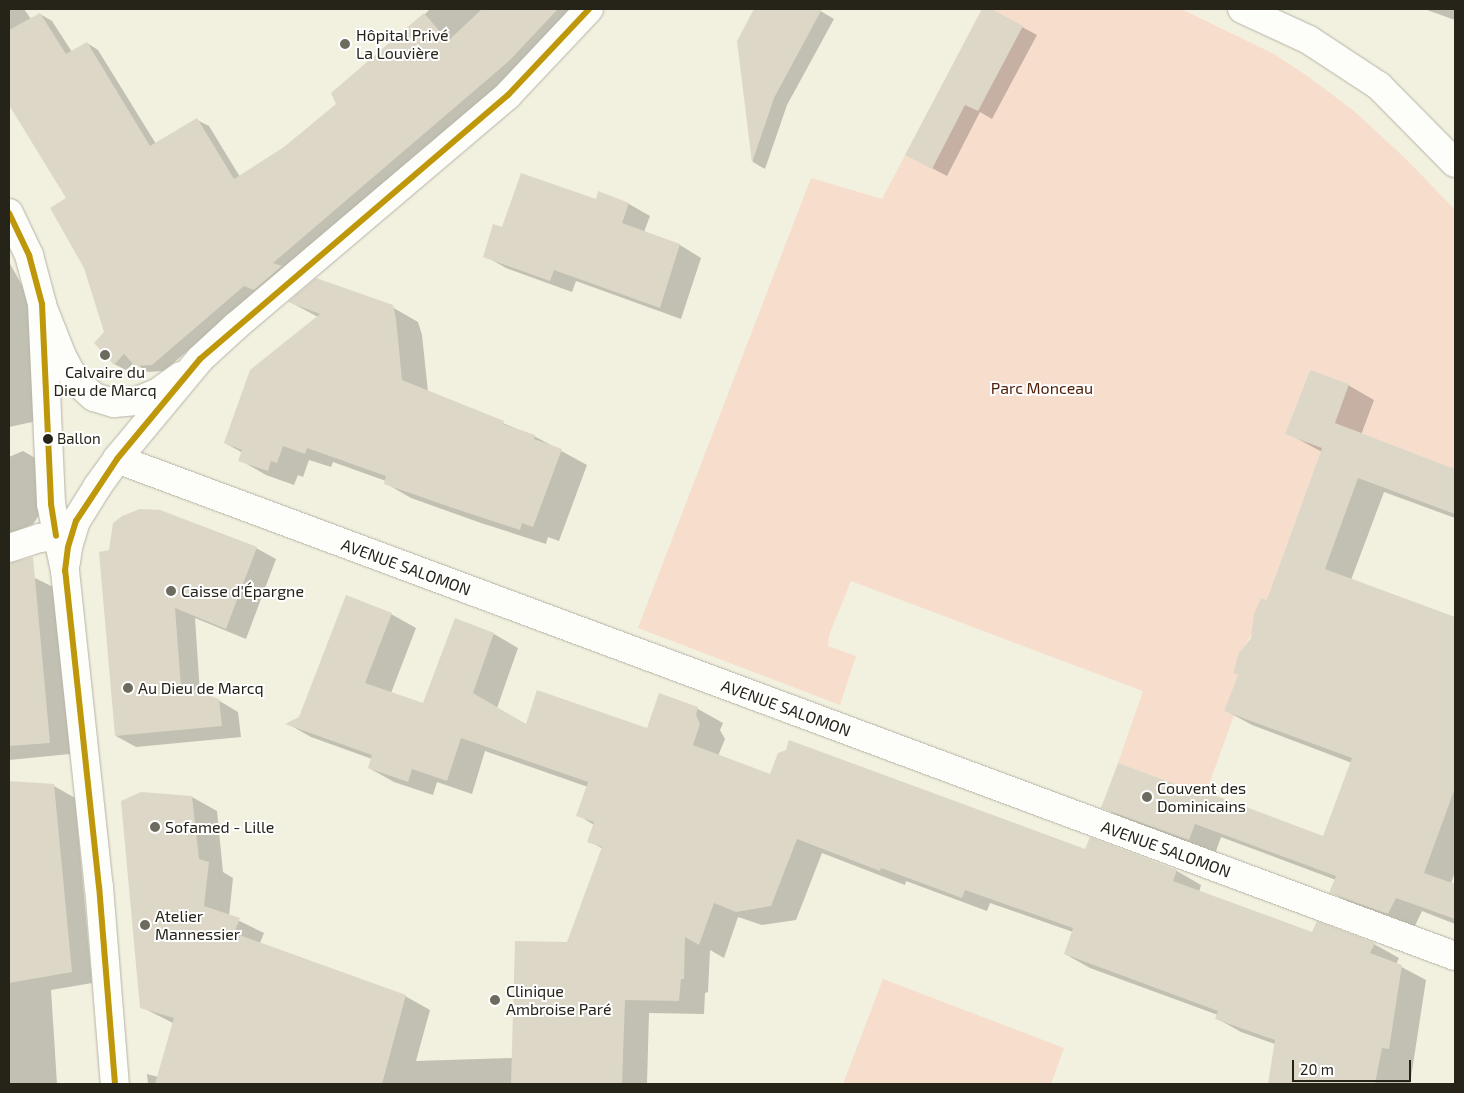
<!DOCTYPE html>
<html>
<head>
<meta charset="utf-8">
<style>
	body { margin:0 }
	#map { position:relative; width:1464px; height:1093px; overflow:hidden; background:#f2f0df; font-family:"Exo 2",sans-serif }
	div>[style] { position:absolute }
	[style*='--x'] { left:calc(var(--x)*1px); top:calc(var(--y)*1px); width:calc(var(--w)*1px); rotate:calc(var(--a)*1deg) }
	.green>* { inset:0; background:#f7ddcc }
	.shadow>* { inset:0; background:#0003 }
	.building>* { inset:0; background:#ddd7c7 }
	.roads { filter:drop-shadow(0 0 1px #b6b4a7) drop-shadow(0 0 1px #b6b4a7) }
	.street>* { height:28px; margin:-14px; padding:0 14px; transform-origin:14px; border-radius:14px; background:#fdfdfa }
	.secondary>* { height:28px; margin:-14px; padding:0 14px; transform-origin:14px; border-radius:14px; background:#fdfdfa }
	.bus-1>* { height:6px; margin:-3px; padding:0 3px; transform-origin:3px; border-radius:3px; background:#be980a }
	.dots>* { width:14px; height:14px; translate:-50% -50%; box-sizing:border-box; border:2px solid #fff; border-radius:50% }
	span { translate:-50% -50%; white-space:nowrap; text-align:center; line-height:1.15; -webkit-text-stroke:4px #fff; paint-order:stroke }
	.bus-label { font-size:15px; color:#262419 }
	.left { translate:0 -50%; text-align:left }
	.poi-label { font-size:16px; color:#262419 }
	.park-label { font-size:16px; color:#53220a }
	.street-label { font-size:16px; color:#262419 }
	.frame { position:absolute; inset:0; border:10px solid #262419; pointer-events:none }
	.scale { position:absolute; left:1292px; top:1060px; width:119px; height:22px; box-sizing:border-box; border:2px solid #262419; border-top:0; padding-left:6px; font-size:15px; line-height:18px; white-space:nowrap; color:#262419; -webkit-text-stroke:4px #fff; paint-order:stroke }
</style>
</head>
<body>
<div id="map">
	<div class="green">
		<div style="clip-path:polygon(982px 9px,1181px 9px,1274px 54px,1306px 75px,1354px 111px,1407px 160px,1455px 210px,1455px 469px,1351px 429px,1332px 430px,1349px 384px,1308px 370px,1309px 372px,1285px 434px,1322px 448px,1267px 600px,1261px 598px,1259px 603px,1262px 605px,1254px 616px,1253px 632px,1242px 650px,1235px 667px,1233px 673px,1238px 675px,1224px 711px,1234px 715px,1201px 807px,1191px 790px,1118px 763px,1143px 691px,851px 581px,829px 635px,828px 646px,856px 656px,840px 705px,638px 628px,811px 178px,882px 199px)"></div>
		<div style="clip-path:polygon(883px 979px,1064px 1048px,1051px 1084px,843px 1084px)"></div>
	</div>
	<div class="shadow">
		<div style="clip-path:polygon(9px 9px,24px 9px,31px 19px,40px 14px,52px 21px,72px 52px,87px 43px,98px 50px,156px 144px,197px 120px,209px 126px,240px 177px,285px 148px,338px 105px,430px 9px,575px 9px,521px 67px,164px 371px,148px 372px,134px 363px,126px 370px,114px 364px,68px 199px,9px 103px)"></div>
		<div style="clip-path:polygon(756px 9px,817px 9px,834px 19px,787px 105px,765px 169px,753px 162px,738px 41px)"></div>
		<div style="clip-path:polygon(983px 9px,988px 9px,1037px 35px,992px 119px,980px 112px,947px 176px,907px 155px)"></div>
		<div style="clip-path:polygon(1425px 9px,1455px 9px,1455px 20px,1427px 10px)"></div>
		<div style="clip-path:polygon(596px 201px,629px 204px,650px 216px,644px 232px,680px 245px,701px 258px,681px 319px,576px 281px,572px 292px,506px 268px,485px 256px,503px 229px)"></div>
		<div style="clip-path:polygon(9px 262px,31px 301px,37px 421px,9px 427px)"></div>
		<div style="clip-path:polygon(290px 302px,392px 307px,418px 322px,422px 335px,428px 392px,534px 436px,587px 465px,559px 541px,548px 537px,546px 544px,481px 523px,411px 498px,385px 483px,386px 481px,333px 462px,331px 467px,309px 460px,303px 477px,298px 475px,294px 485px,266px 475px,240px 460px,243px 453px,225px 443px,318px 317px)"></div>
		<div style="clip-path:polygon(1348px 385px,1374px 400px,1361px 435px,1455px 470px,1455px 518px,1384px 492px,1351px 580px,1454px 618px,1455px 614px,1455px 871px,1451px 884px,1455px 886px,1455px 924px,1422px 911px,1414px 928px,1356px 907px,1331px 892px,1336px 880px,1221px 837px,1215px 854px,1128px 822px,1103px 807px,1324px 837px,1352px 763px,1252px 725px,1226px 711px,1322px 452px,1287px 433px)"></div>
		<div style="clip-path:polygon(23px 451px,44px 463px,46px 505px,33px 524px,9px 534px,9px 457px)"></div>
		<div style="clip-path:polygon(256px 548px,276px 559px,246px 639px,195px 618px,200px 694px,218px 700px,238px 712px,241px 737px,136px 747px,116px 736px,100px 553px)"></div>
		<div style="clip-path:polygon(9px 565px,55px 588px,70px 754px,9px 760px)"></div>
		<div style="clip-path:polygon(391px 614px,416px 628px,391px 693px,424px 705px,455px 620px,494px 634px,518px 648px,497px 708px,526px 725px,648px 729px,660px 695px,698px 709px,723px 723px,720px 730px,725px 739px,718px 756px,771px 775px,1086px 851px,1091px 839px,1177px 871px,1201px 885px,1199px 892px,1313px 934px,1374px 944px,1399px 958px,1396px 964px,1426px 980px,1410px 1084px,1269px 1084px,1275px 1044px,1241px 1032px,1216px 1018px,1218px 1015px,1090px 968px,1065px 954px,1073px 932px,990px 903px,987px 911px,906px 881px,905px 885px,822px 853px,796px 920px,762px 925px,738px 917px,724px 958px,710px 950px,708px 992px,705px 993px,704px 1014px,649px 1013px,647px 1084px,148px 1084px,147px 1074px,158px 1077px,173px 1023px,141px 1007px,192px 797px,217px 811px,223px 872px,233px 878px,229px 916px,264px 933px,260px 943px,405px 996px,430px 1010px,416px 1061px,513px 1058px,568px 943px,603px 849px,589px 841px,594px 825px,578px 815px,588px 787px,485px 751px,472px 794px,437px 782px,433px 795px,394px 782px,369px 768px,372px 759px,311px 737px,288px 724px,300px 718px)"></div>
		<div style="clip-path:polygon(9px 782px,54px 786px,75px 798px,92px 983px,51px 990px,57px 1084px,9px 1084px)"></div>
	</div>
	<div class="building">
		<div style="clip-path:polygon(482px 9px,558px 9px,509px 61px,273px 263px,282px 266px,254px 290px,244px 286px,152px 365px,135px 366px,124px 354px,114px 365px,94px 343px,104px 332px,84px 268px,50px 208px,66px 198px,9px 105px,9px 30px,40px 13px,66px 54px,87px 42px,150px 146px,197px 118px,234px 179px,284px 147px,336px 104px,331px 93px,424px 13px,448px 41px)"></div>
		<div style="clip-path:polygon(754px 9px,822px 9px,774px 98px,752px 163px,737px 41px)"></div>
		<div style="clip-path:polygon(982px 9px,991px 9px,1023px 26px,978px 111px,965px 105px,932px 169px,905px 155px)"></div>
		<div style="clip-path:polygon(521px 173px,596px 199px,598px 191px,629px 203px,622px 223px,680px 244px,660px 308px,554px 270px,550px 281px,483px 257px,493px 224px,502px 227px)"></div>
		<div style="clip-path:polygon(316px 278px,393px 305px,396px 319px,402px 380px,504px 421px,503px 424px,535px 435px,534px 439px,562px 449px,533px 527px,522px 523px,520px 530px,453px 508px,384px 484px,386px 476px,307px 448px,305px 454px,283px 446px,277px 463px,271px 461px,268px 471px,238px 461px,242px 450px,224px 443px,250px 370px,320px 314px,288px 302px)"></div>
		<div style="clip-path:polygon(1310px 370px,1349px 384px,1335px 423px,1455px 469px,1455px 514px,1358px 478px,1325px 569px,1455px 617px,1455px 788px,1424px 873px,1455px 884px,1455px 919px,1396px 898px,1388px 914px,1329px 893px,1336px 876px,1195px 824px,1189px 840px,1101px 808px,1118px 763px,1205px 795px,1206px 792px,1323px 836px,1352px 758px,1224px 711px,1238px 675px,1233px 673px,1239px 653px,1251px 638px,1254px 614px,1261px 598px,1267px 600px,1322px 448px,1285px 434px)"></div>
		<div style="clip-path:polygon(140px 509px,160px 510px,257px 547px,226px 629px,175px 608px,181px 686px,219px 699px,222px 726px,115px 736px,99px 552px,109px 550px,113px 523px,122px 516px)"></div>
		<div style="clip-path:polygon(33px 557px,50px 743px,9px 746px,9px 563px)"></div>
		<div style="clip-path:polygon(346px 595px,392px 613px,365px 683px,423px 703px,455px 618px,494px 633px,473px 693px,526px 724px,537px 690px,647px 728px,659px 693px,698px 707px,696px 715px,700px 724px,693px 745px,770px 774px,778px 753px,786px 750px,789px 740px,1085px 849px,1090px 837px,1177px 870px,1173px 881px,1312px 932px,1317px 921px,1375px 943px,1370px 953px,1402px 965px,1389px 1049px,1382px 1048px,1375px 1084px,1268px 1084px,1275px 1040px,1215px 1019px,1218px 1011px,1064px 954px,1073px 928px,965px 890px,962px 898px,881px 868px,880px 871px,797px 839px,771px 906px,736px 912px,714px 903px,699px 945px,685px 937px,684px 979px,681px 979px,679px 1001px,625px 1000px,622px 1084px,511px 1084px,515px 941px,567px 942px,602px 847px,587px 842px,594px 822px,576px 816px,588px 782px,461px 738px,447px 781px,412px 769px,408px 782px,368px 768px,372px 755px,285px 724px,299px 717px)"></div>
		<div style="clip-path:polygon(9px 781px,54px 784px,72px 972px,9px 983px)"></div>
		<div style="clip-path:polygon(141px 792px,192px 796px,199px 859px,209px 862px,204px 906px,240px 918px,234px 933px,406px 995px,382px 1084px,155px 1084px,174px 1018px,140px 1008px,121px 801px)"></div>
	</div>
	<div class="roads">
		<div class="street">
			<div style="--x:1242;--y:9;--w:74;--a:24.8"></div>
			<div style="--x:1309;--y:40;--w:84;--a:33.3"></div>
			<div style="--x:1379;--y:86;--w:108;--a:45.4"></div>
			<div style="--x:43;--y:308;--w:52;--a:68.4"></div>
			<div style="--x:62;--y:356;--w:27;--a:62"></div>
			<div style="--x:75;--y:380;--w:25;--a:42"></div>
			<div style="--x:94;--y:397;--w:21;--a:17"></div>
			<div style="--x:114;--y:403;--w:23;--a:-5"></div>
			<div style="--x:137;--y:401;--w:22;--a:-22"></div>
			<div style="--x:157;--y:393;--w:29;--a:-36"></div>
			<div style="--x:117;--y:459;--w:1427;--a:20.38"></div>
			<div style="--x:9;--y:548;--w:33;--a:-18"></div>
			<div style="--x:40;--y:538;--w:31;--a:-6"></div>
		</div>
		<div class="secondary">
			<div style="--x:9;--y:213;--w:47;--a:64.5"></div>
			<div style="--x:29;--y:255;--w:51;--a:75.1"></div>
			<div style="--x:42;--y:304;--w:200;--a:87.4"></div>
			<div style="--x:51;--y:504;--w:68;--a:78.2"></div>
			<div style="--x:65;--y:571;--w:318;--a:83.9"></div>
			<div style="--x:99;--y:887;--w:198;--a:85.4"></div>
			<div style="--x:66;--y:562;--w:15;--a:-82"></div>
			<div style="--x:68;--y:547;--w:27;--a:-73"></div>
			<div style="--x:76;--y:521;--w:40;--a:-58"></div>
			<div style="--x:97;--y:487;--w:34;--a:-54"></div>
			<div style="--x:117;--y:459;--w:130;--a:-50.3"></div>
			<div style="--x:200;--y:359;--w:50;--a:-42.6"></div>
			<div style="--x:237;--y:325;--w:355;--a:-40.3"></div>
			<div style="--x:508;--y:95;--w:118;--a:-46.7"></div>
		</div>
	</div>
	<div class="bus-1">
		<div style="--x:9;--y:213;--w:47;--a:64.5"></div>
		<div style="--x:29;--y:255;--w:51;--a:75.1"></div>
		<div style="--x:42;--y:304;--w:200;--a:87.4"></div>
		<div style="--x:51;--y:504;--w:32;--a:81"></div>
		<div style="--x:115;--y:1084;--w:198;--a:-94.6"></div>
		<div style="--x:99;--y:887;--w:318;--a:-96.1"></div>
		<div style="--x:65;--y:571;--w:24;--a:-83"></div>
		<div style="--x:68;--y:547;--w:27;--a:-73"></div>
		<div style="--x:76;--y:521;--w:74;--a:-56.5"></div>
		<div style="--x:117;--y:459;--w:130;--a:-50.3"></div>
		<div style="--x:200;--y:359;--w:406;--a:-40.6"></div>
		<div style="--x:508;--y:95;--w:118;--a:-46.7"></div>
	</div>
	<div class="dots">
		<div style="left:345px;top:44px;background:#6d6b5e"></div>
		<div style="left:105px;top:355px;background:#6d6b5e"></div>
		<div style="left:48px;top:439px;background:#262419"></div>
		<div style="left:171px;top:591px;background:#6d6b5e"></div>
		<div style="left:128px;top:688px;background:#6d6b5e"></div>
		<div style="left:1147px;top:797px;background:#6d6b5e"></div>
		<div style="left:155px;top:827px;background:#6d6b5e"></div>
		<div style="left:145px;top:925px;background:#6d6b5e"></div>
		<div style="left:495px;top:1000px;background:#6d6b5e"></div>
	</div>
	<div class="bus-label">
		<span class="left" style="left:57px;top:439px">Ballon</span>
	</div>
	<div class="poi-label">
		<span class="left" style="left:356px;top:44px">Hôpital Privé<br>La Louvière</span>
		<span style="left:105px;top:381px">Calvaire du<br>Dieu de Marcq</span>
		<span class="left" style="left:181px;top:591px">Caisse d'Épargne</span>
		<span class="left" style="left:138px;top:688px">Au Dieu de Marcq</span>
		<span class="left" style="left:1157px;top:797px">Couvent des<br>Dominicains</span>
		<span class="left" style="left:165px;top:827px">Sofamed - Lille</span>
		<span class="left" style="left:155px;top:925px">Atelier<br>Mannessier</span>
		<span class="left" style="left:506px;top:1000px">Clinique<br>Ambroise Paré</span>
	</div>
	<div class="park-label">
		<span style="left:1042px;top:388px">Parc Monceau</span>
	</div>
	<div class="street-label">
		<span style="left:406px;top:567px;rotate:20deg">AVENUE SALOMON</span>
		<span style="left:786px;top:708px;rotate:20deg">AVENUE SALOMON</span>
		<span style="left:1166px;top:849px;rotate:20deg">AVENUE SALOMON</span>
	</div>
	<div class="frame"></div>
	<div class="scale">20 m</div>
</div>
</body>
</html>
